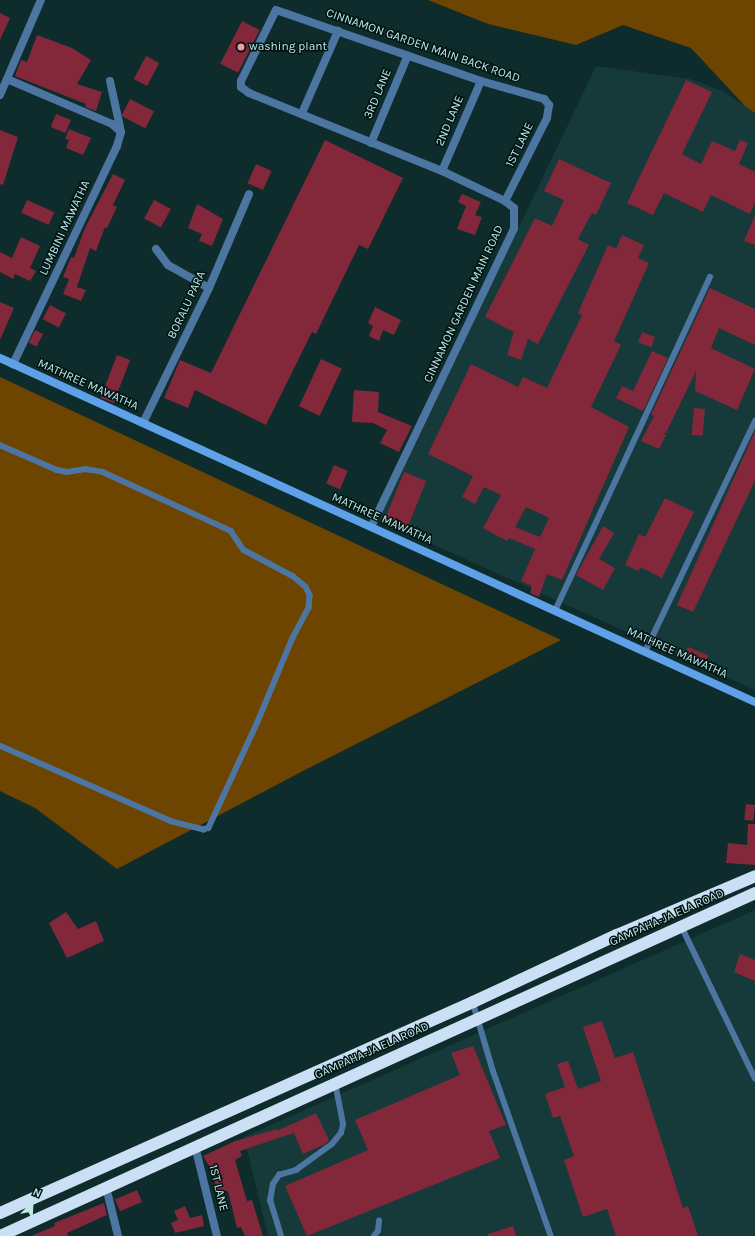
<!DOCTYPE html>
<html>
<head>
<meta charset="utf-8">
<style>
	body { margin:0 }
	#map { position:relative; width:755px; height:1236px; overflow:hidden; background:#0d2c2b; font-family:Karla,sans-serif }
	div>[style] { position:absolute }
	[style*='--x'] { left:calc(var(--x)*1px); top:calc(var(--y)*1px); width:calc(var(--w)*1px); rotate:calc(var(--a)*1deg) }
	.built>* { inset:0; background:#163a39 }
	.green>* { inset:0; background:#6d4400 }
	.building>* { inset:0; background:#83273b; transform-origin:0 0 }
	.lane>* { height:5.5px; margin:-2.75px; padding:0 2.75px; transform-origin:2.75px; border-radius:2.75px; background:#4d75a1 }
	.street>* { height:8px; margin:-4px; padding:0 4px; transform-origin:4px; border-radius:4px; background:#4d75a1 }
	.secondary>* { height:8px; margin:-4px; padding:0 4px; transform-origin:4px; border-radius:4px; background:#5fa1e9 }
	.highway>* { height:12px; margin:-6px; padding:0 6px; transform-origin:6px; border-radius:6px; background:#cbdff5 }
	.dots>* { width:11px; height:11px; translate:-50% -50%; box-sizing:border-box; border:2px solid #011312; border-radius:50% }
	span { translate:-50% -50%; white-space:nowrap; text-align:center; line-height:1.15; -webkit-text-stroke:3px #011312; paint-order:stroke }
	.street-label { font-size:12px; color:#bde9e7 }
	.poi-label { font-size:12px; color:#bde9e7 }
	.left { translate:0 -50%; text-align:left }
	.north { position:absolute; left:12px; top:1184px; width:40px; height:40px; -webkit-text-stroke:3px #011312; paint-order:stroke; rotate:24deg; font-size:11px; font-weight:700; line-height:16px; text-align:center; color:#bde9e7 }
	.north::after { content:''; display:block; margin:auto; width:14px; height:18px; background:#bde9e7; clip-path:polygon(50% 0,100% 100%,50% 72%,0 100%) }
</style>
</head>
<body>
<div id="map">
	<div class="built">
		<div style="clip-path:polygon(596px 66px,690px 79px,723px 91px,755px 113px,755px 690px,379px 520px)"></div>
		<div style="clip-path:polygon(755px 910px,755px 1236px,268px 1236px,244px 1137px)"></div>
	</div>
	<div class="green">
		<div style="clip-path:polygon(428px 0,755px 0,755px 113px,746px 107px,691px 48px,623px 25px,576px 45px,488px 24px)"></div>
		<div style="clip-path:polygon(0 377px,561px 640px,303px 771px,117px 869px,35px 808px,0 791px)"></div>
	</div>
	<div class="building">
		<div style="clip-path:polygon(0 13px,10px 18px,0 40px)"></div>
		<div style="left:242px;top:21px;width:20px;height:48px;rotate:27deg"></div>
		<div style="clip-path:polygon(37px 35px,72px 48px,91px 60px,77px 84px,102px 92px,96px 111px,85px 107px,86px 104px,15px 76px,21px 60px,27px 62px)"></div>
		<div style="left:146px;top:56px;width:15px;height:26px;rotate:28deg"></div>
		<div style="clip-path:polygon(686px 80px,712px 92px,682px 154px,701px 164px,712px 141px,735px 151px,740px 140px,748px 143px,739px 164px,755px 172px,755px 203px,750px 214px,711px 195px,703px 212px,664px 193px,653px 215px,627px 203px)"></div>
		<div style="left:130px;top:99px;width:27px;height:19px;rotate:27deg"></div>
		<div style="left:56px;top:114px;width:16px;height:14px;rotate:22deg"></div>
		<div style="clip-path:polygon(69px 129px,91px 138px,83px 155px,66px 148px,69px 140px,65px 139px)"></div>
		<div style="clip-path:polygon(0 130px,18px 137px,3px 185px,0 184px)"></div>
		<div style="clip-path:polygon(325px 140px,403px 178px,368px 249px,359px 245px,316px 334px,312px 332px,266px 425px,195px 390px,188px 408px,164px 398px,180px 360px,211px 373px)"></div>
		<div style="clip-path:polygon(559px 159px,611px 183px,596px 215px,592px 213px,578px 239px,589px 245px,538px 344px,528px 339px,521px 360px,507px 355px,514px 332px,485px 317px,535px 218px,552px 226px,564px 200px,544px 191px)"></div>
		<div style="left:256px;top:164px;width:17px;height:21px;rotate:24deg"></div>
		<div style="clip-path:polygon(113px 174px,125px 180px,113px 205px,117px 207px,107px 228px,105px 227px,96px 251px,90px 248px,77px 287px,86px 290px,81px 301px,63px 294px,69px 279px,63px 277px,71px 257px,74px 258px,84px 230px)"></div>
		<div style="clip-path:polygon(462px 194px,481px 202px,475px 215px,482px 217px,475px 235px,457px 229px,466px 206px,458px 202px)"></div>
		<div style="left:27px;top:200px;width:30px;height:14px;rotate:24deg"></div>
		<div style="left:154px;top:200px;width:19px;height:21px;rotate:28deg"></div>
		<div style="clip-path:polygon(197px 204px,223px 219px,212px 246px,199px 241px,202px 234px,188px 228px)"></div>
		<div style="clip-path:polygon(755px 215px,755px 245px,744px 241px)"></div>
		<div style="clip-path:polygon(evenodd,622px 235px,644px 245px,638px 258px,649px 263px,614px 341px,621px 345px,591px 407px,629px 427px,562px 580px,547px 574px,539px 597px,530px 593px,532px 586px,521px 581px,535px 549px,509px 538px,507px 541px,483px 528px,501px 495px,484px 487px,475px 504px,462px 497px,473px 476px,428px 454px,471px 364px,518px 387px,523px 377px,547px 388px,582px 315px,578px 313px,608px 245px,616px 249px,622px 235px,526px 507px,549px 518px,540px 537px,515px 527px,526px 507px)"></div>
		<div style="clip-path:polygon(21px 237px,40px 246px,30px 268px,36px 271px,30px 281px,15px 274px,13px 279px,0 272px,0 252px,12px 258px)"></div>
		<div style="clip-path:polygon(710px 288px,755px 309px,755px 345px,719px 328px,711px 348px,755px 369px,737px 410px,695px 391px,696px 371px,666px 433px,662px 433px,666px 435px,659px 449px,641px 441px,654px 416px,651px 415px)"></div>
		<div style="clip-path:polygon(0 302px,14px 308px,0 340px)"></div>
		<div style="left:50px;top:305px;width:18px;height:16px;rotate:27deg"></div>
		<div style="clip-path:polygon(375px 307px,401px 320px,394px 335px,383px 330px,379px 341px,369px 336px,373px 326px,368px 323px)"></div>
		<div style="left:35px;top:330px;width:9px;height:14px;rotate:27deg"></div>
		<div style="left:642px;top:332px;width:14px;height:11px;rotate:21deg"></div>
		<div style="clip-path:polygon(652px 351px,668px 358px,643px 411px,616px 398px,622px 386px,633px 391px)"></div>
		<div style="left:117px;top:355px;width:14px;height:46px;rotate:21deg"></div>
		<div style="left:321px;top:359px;width:23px;height:52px;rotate:25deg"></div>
		<div style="clip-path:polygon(354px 390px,379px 392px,378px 412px,412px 426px,399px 452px,380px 443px,387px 430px,373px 423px,352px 422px)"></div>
		<div style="left:694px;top:408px;width:11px;height:27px;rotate:5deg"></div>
		<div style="clip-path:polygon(755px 431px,755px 481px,693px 612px,677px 605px)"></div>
		<div style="left:334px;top:465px;width:15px;height:20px;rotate:23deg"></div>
		<div style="left:404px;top:472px;width:24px;height:50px;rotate:22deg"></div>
		<div style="clip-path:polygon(665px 498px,694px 512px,662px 578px,640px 567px,639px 571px,625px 565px,639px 534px,645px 537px)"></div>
		<div style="clip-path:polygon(603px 526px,614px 533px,599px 559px,615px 568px,603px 590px,576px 575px)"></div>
		<div style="left:688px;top:647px;width:22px;height:13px;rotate:22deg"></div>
		<div style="left:746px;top:804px;width:9px;height:16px;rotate:6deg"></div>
		<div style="clip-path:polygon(748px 824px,755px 824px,755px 865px,726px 863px,728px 843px,747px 845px)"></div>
		<div style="clip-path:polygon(66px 912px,78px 929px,96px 921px,104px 941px,67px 958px,49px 923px)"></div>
		<div style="clip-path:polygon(740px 954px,755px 960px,755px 981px,734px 972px)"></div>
		<div style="clip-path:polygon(602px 1021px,615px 1058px,633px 1052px,683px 1208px,688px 1206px,698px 1236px,616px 1236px,607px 1209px,583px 1217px,564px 1160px,574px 1156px,560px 1116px,553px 1118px,545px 1094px,565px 1087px,557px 1064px,568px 1061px,578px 1089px,601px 1081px,583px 1027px)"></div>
		<div style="clip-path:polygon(473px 1046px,506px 1125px,489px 1131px,500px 1158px,307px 1236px,285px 1186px,368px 1150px,355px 1120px,460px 1075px,451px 1053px)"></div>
		<div style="clip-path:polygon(316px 1113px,329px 1140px,325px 1144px,303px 1154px,294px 1133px,240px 1151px,242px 1156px,235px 1160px,247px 1201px,252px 1200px,263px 1236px,245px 1236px,241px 1227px,237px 1228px,228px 1191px,218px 1194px,212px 1171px,203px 1156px,235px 1141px,277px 1129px,277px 1131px)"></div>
		<div style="left:137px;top:1190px;width:13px;height:24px;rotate:67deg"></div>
		<div style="clip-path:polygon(104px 1203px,107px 1215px,67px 1233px,68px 1236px,31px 1236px,55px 1226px,54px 1223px)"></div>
		<div style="clip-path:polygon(185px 1206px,190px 1218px,202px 1215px,204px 1226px,175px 1233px,171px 1223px,178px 1220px,174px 1211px)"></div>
		<div style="clip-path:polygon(513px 1226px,516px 1236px,488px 1236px,488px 1234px)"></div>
	</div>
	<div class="lane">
		<div style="--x:0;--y:445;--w:62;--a:23.7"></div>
		<div style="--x:57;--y:470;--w:10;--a:11"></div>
		<div style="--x:67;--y:472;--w:18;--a:-9"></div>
		<div style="--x:85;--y:469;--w:18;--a:9"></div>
		<div style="--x:103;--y:472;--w:141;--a:24.7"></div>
		<div style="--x:231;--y:531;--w:23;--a:56"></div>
		<div style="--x:244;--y:550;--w:55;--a:28"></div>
		<div style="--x:293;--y:576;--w:17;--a:40"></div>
		<div style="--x:306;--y:587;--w:9;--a:63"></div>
		<div style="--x:310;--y:595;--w:13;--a:94"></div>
		<div style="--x:309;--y:608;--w:34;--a:118"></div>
		<div style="--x:293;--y:638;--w:91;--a:112.6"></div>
		<div style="--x:258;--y:722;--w:117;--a:114.8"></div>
		<div style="--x:209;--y:828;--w:5;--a:158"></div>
		<div style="--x:204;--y:830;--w:33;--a:-166"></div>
		<div style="--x:172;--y:822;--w:188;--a:-156.2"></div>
		<div style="--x:555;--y:611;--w:368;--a:-65.1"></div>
		<div style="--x:645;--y:652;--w:256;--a:-64.5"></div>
		<div style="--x:682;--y:927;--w:168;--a:64.2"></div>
		<div style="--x:473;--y:1002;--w:71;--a:73.6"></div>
		<div style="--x:493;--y:1070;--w:176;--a:70.7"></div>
		<div style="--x:281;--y:1236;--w:37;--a:-107"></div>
		<div style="--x:270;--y:1201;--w:17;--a:-80"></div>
		<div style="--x:273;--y:1184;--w:11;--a:-56"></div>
		<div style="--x:279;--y:1175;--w:18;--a:-16"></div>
		<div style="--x:296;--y:1170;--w:44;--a:-35.8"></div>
		<div style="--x:332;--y:1144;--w:14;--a:-51"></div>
		<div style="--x:341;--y:1133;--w:9;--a:-77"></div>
		<div style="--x:343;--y:1124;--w:42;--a:-101"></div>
		<div style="--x:374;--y:1236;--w:6;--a:-51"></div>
		<div style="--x:378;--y:1231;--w:10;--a:-84"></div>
	</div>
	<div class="street">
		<div style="--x:7;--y:79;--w:114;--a:23.2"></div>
		<div style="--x:112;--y:124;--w:12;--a:42"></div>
		<div style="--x:121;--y:132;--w:15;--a:106"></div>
		<div style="--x:117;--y:146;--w:242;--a:115.5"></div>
		<div style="--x:110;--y:81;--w:52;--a:77.8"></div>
		<div style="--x:0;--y:95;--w:103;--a:-66.7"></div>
		<div style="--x:302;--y:113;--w:90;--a:-66.3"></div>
		<div style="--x:371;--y:143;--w:95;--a:-67.2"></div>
		<div style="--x:442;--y:171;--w:98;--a:-66.6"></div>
		<div style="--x:156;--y:249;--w:20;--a:53"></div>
		<div style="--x:168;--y:265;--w:47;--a:29.3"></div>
		<div style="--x:143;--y:423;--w:150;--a:-63.9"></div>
		<div style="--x:209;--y:288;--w:102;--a:-66.9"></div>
		<div style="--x:371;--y:527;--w:331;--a:-64.4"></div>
		<div style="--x:514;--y:228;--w:20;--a:-90"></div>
		<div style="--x:514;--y:208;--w:11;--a:-142"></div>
		<div style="--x:505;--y:201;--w:70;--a:-154.5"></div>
		<div style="--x:442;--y:171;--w:208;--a:-158"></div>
		<div style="--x:249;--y:93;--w:10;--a:-143"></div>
		<div style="--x:241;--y:87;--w:6;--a:-90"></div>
		<div style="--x:241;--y:81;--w:79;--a:-63.8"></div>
		<div style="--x:276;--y:10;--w:217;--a:19.1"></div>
		<div style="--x:481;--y:81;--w:66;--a:15.9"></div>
		<div style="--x:544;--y:99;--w:8;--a:50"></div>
		<div style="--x:549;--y:105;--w:13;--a:99"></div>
		<div style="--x:547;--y:118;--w:93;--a:116.8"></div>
		<div style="--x:195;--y:1146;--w:93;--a:76.3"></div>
		<div style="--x:106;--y:1187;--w:50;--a:76.2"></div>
	</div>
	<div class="secondary">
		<div style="--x:0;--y:358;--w:830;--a:24.5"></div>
	</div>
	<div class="highway">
		<div style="--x:0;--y:1213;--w:518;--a:-24.04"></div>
		<div style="--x:473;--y:1002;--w:159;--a:-25"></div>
		<div style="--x:617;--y:935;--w:150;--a:-23.1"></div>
		<div style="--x:0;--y:1236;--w:829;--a:-24.43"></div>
	</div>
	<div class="dots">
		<div style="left:241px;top:47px;background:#f49aa5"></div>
	</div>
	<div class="street-label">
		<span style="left:423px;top:46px;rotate:19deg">CINNAMON GARDEN MAIN BACK ROAD</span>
		<span style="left:378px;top:94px;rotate:-67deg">3RD LANE</span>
		<span style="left:450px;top:121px;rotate:-67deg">2ND LANE</span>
		<span style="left:520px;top:145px;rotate:-64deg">1ST LANE</span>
		<span style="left:65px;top:228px;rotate:-65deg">LUMBINI MAWATHA</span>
		<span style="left:464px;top:304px;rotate:-65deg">CINNAMON GARDEN MAIN ROAD</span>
		<span style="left:187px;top:305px;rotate:-65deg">BORALU PARA</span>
		<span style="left:88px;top:385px;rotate:24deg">MATHREE MAWATHA</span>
		<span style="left:382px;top:519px;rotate:24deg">MATHREE MAWATHA</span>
		<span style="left:677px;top:653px;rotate:24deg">MATHREE MAWATHA</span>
		<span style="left:667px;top:918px;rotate:-24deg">GAMPAHA-JA ELA ROAD</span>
		<span style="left:372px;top:1051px;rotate:-24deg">GAMPAHA-JA ELA ROAD</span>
		<span style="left:218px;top:1188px;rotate:76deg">1ST LANE</span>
	</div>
	<div class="poi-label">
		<span class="left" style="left:249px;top:47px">washing plant</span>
	</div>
	<div class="north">N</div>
</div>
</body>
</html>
